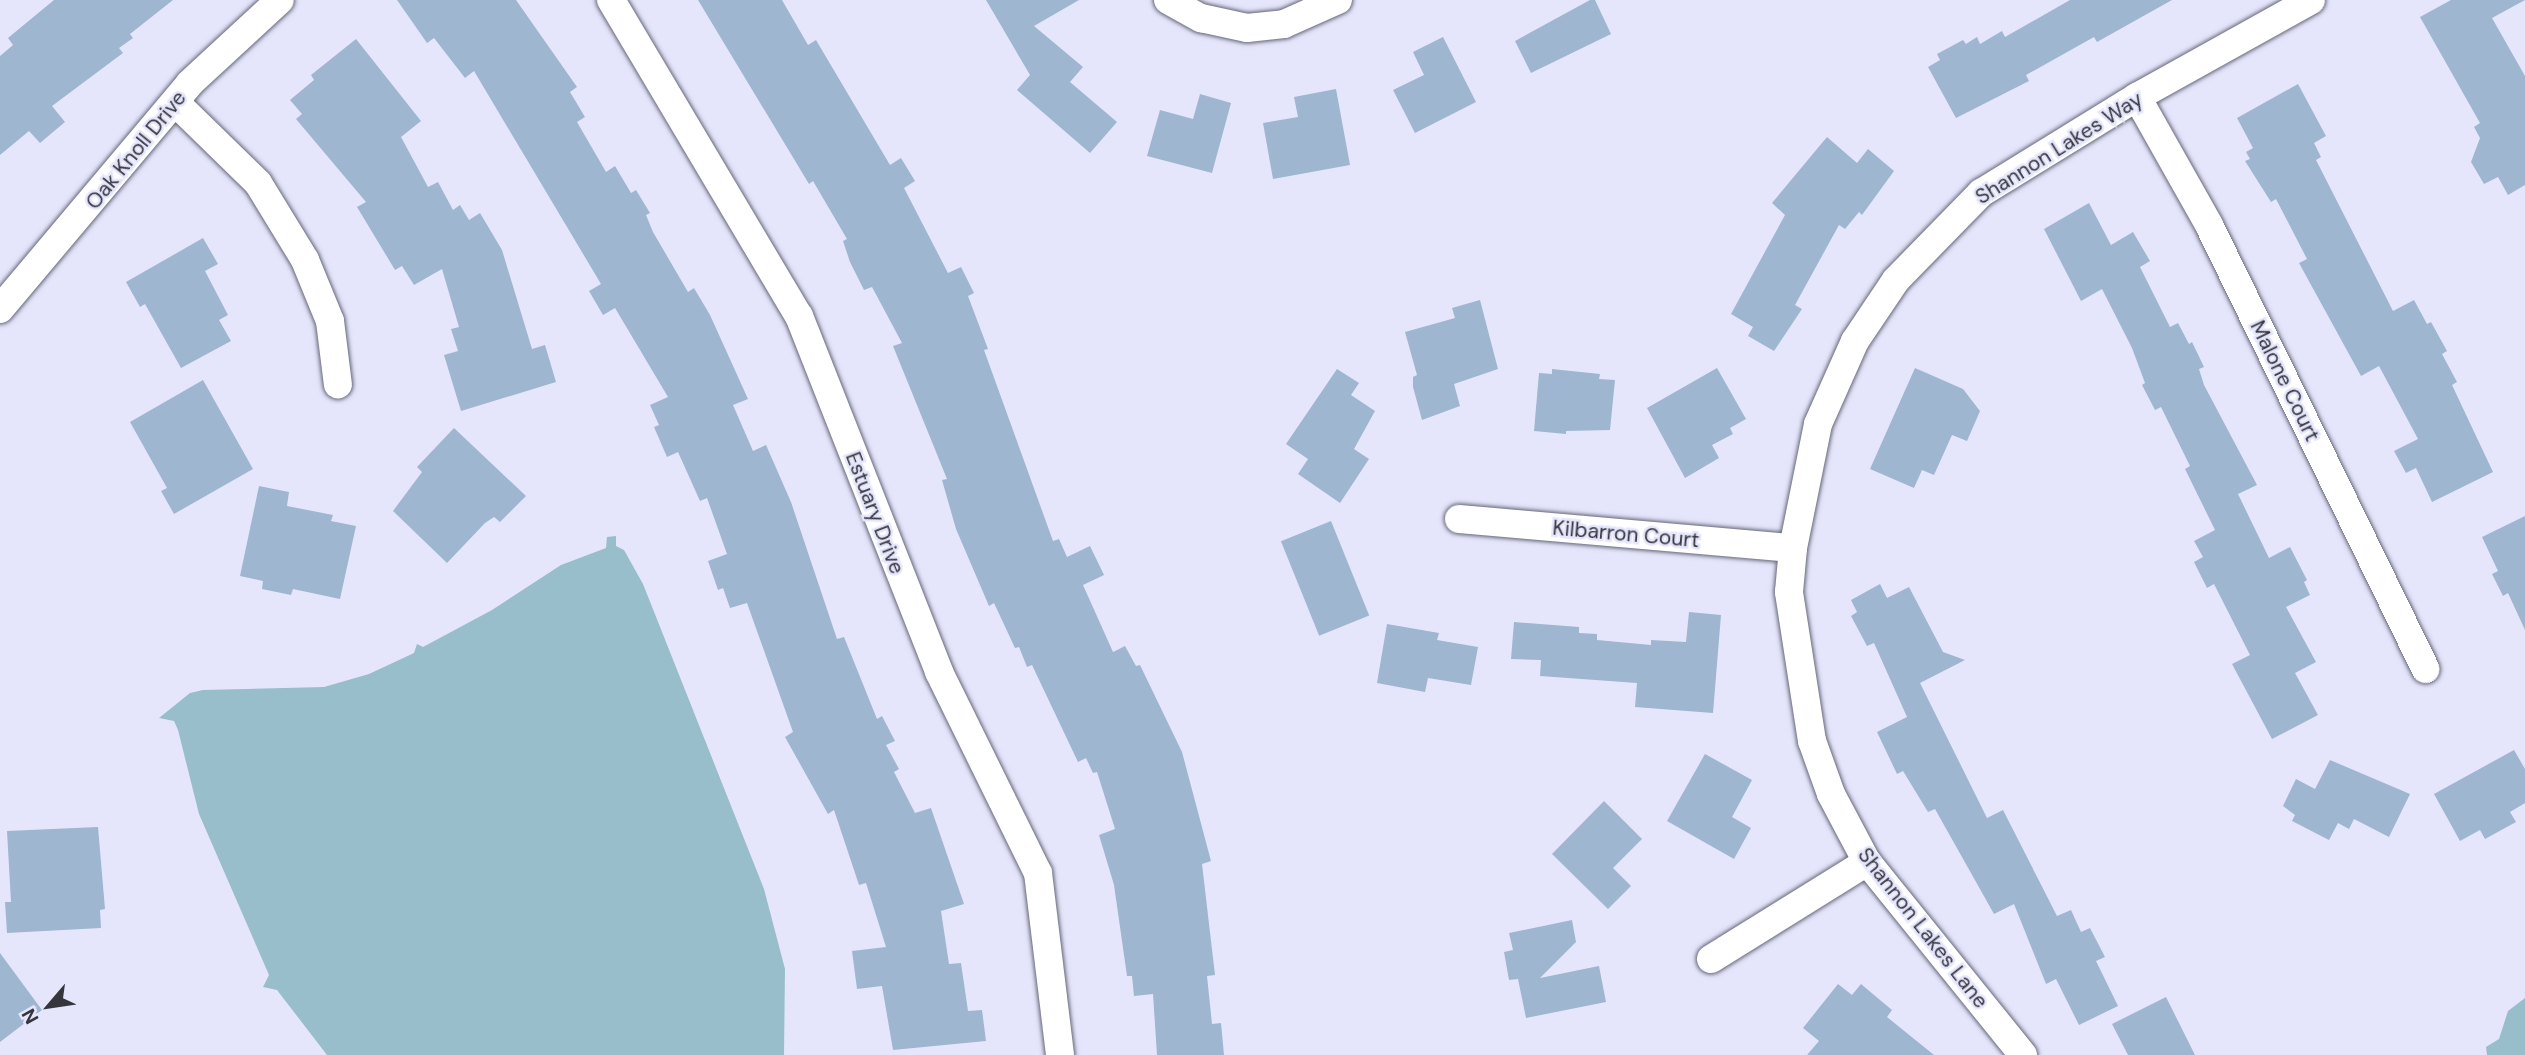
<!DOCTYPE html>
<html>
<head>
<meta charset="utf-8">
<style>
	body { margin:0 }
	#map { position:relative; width:2525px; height:1055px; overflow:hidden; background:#e5e6fc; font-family:"DM Sans",sans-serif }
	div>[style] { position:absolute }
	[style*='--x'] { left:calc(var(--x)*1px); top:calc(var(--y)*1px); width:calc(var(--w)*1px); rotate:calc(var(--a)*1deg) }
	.water>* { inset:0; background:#97beca }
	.building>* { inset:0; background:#9eb6cf; transform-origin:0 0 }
	.roads { filter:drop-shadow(0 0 2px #656779) drop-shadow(0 0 2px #656779) }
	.minor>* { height:28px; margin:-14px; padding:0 14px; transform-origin:14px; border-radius:14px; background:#fff }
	span { translate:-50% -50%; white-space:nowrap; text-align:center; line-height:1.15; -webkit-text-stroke:5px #e5e6fc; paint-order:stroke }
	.street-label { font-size:21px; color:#34353d }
	.north { position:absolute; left:14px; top:971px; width:70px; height:70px; -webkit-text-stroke:5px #e5e6fc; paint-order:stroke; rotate:241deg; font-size:19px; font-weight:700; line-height:28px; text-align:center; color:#34353d }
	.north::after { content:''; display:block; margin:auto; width:24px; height:32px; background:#34353d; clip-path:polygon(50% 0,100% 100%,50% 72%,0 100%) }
</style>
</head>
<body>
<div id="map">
	<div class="water">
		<div style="clip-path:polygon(616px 536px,616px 546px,624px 550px,643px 584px,764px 889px,785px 969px,784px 1055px,327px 1055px,277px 990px,263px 987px,269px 975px,199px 814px,178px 730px,174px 721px,159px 718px,190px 693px,203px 690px,324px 687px,369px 674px,414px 653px,417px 644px,423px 647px,492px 610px,561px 565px,606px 548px,607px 537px)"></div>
		<div style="clip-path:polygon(2525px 998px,2525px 1055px,2487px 1055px,2486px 1047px,2499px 1039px,2508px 1011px)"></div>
	</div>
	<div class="building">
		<div style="clip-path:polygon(54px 0,173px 0,130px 34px,133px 38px,119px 48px,123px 53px,52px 106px,65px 122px,40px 143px,29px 131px,0 155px,0 56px,13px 45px,8px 38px)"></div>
		<div style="clip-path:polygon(397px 0,516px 0,577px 87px,570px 92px,585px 117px,577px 122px,606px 172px,615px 166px,631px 193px,636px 190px,650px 213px,646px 215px,653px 232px,688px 292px,694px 288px,710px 315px,748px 399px,733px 405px,753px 451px,766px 445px,791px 502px,837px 639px,844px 637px,877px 719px,882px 716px,895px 741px,886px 745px,899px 769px,894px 772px,915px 813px,931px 808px,964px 904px,941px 911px,949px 964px,961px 963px,968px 1011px,982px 1010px,986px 1041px,893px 1050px,882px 986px,857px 989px,852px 951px,886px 947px,866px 883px,859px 885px,834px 810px,828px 814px,785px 737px,793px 732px,747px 603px,730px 608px,723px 588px,718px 590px,708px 561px,727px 554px,707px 498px,700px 501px,678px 452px,667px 457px,654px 427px,659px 425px,650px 405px,668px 397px,615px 308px,603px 315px,589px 291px,601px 284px,474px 71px,465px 78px,434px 38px,427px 43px)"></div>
		<div style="clip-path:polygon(698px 0,782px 0,808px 45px,816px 40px,890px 165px,901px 158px,915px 181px,904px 188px,948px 273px,961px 267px,974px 293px,968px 296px,988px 349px,984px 350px,1053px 541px,1059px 539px,1067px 557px,1090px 546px,1104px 575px,1083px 585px,1113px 652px,1125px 646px,1136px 666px,1140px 665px,1182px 752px,1211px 861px,1202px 864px,1215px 975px,1207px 976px,1212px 1024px,1221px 1023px,1224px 1055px,1157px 1055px,1153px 994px,1134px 996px,1132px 976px,1127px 976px,1114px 885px,1099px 835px,1115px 829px,1097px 772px,1093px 773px,1086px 758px,1078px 762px,1032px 665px,1027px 667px,1019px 647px,1015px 648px,994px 603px,989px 606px,956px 529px,942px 480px,947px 479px,893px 346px,902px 343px,872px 287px,864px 290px,850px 262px,843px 241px,847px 239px,813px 181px,809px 184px)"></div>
		<div style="clip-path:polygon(986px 0,1079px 0,1034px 26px,1083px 67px,1070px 82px,1117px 122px,1090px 153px,1017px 90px,1030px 75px)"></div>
		<div style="clip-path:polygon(1590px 0,1595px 0,1611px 34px,1531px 73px,1515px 41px)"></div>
		<div style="clip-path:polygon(2070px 0,2172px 0,2097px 42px,2094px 37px,2026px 75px,2029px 81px,1956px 118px,1928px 67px,1940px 60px,1937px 54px,1963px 40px,1966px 44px,1977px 37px,1980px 44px,2002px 31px,2005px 37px)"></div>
		<div style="clip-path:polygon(2451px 0,2525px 0,2492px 18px,2525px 76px,2525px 185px,2508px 195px,2498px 177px,2484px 184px,2471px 162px,2480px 138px,2474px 127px,2480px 123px,2420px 17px)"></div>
		<div style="clip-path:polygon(1443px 37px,1476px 102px,1415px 133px,1393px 90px,1424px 75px,1413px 52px)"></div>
		<div style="clip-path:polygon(356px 39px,421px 121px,401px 137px,428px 187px,438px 182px,453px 210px,460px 205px,469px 220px,480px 213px,502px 250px,532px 349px,545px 345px,556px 382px,461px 411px,444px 355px,458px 351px,451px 329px,459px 327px,442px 269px,414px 285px,402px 266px,395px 270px,357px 207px,366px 202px,296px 119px,302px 114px,290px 100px,314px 80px,311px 75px)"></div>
		<div style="clip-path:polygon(2298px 84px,2326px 136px,2314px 143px,2321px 157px,2316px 160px,2393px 311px,2414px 300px,2427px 324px,2431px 322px,2447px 351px,2442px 354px,2457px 382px,2452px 385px,2493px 472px,2432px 502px,2416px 468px,2406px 473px,2394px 451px,2418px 439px,2379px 366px,2361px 376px,2299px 263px,2307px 259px,2276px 199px,2271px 202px,2245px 161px,2250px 159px,2246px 152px,2253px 148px,2237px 118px)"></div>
		<div style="clip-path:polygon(1336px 89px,1350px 165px,1273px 179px,1263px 123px,1298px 117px,1294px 97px)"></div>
		<div style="clip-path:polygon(1200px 94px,1231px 103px,1212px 173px,1147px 156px,1160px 110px,1193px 119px)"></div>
		<div style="clip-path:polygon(1827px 137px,1857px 163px,1868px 149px,1894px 171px,1862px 215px,1859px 212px,1845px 229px,1839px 225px,1795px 305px,1802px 309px,1774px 351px,1748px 336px,1753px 327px,1731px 314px,1785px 215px,1772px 203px)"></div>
		<div style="clip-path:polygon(2089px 203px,2111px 245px,2133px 232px,2150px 261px,2140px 267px,2170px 327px,2178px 323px,2189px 344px,2192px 342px,2204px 367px,2199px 369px,2204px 385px,2257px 485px,2238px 494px,2269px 558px,2290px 547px,2307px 580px,2304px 582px,2310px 595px,2286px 607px,2316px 662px,2295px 673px,2318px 715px,2272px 739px,2232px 664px,2250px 655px,2214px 584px,2207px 588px,2194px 562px,2203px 557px,2194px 541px,2215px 530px,2185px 469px,2190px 466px,2161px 407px,2155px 410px,2142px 385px,2145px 383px,2132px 348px,2102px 289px,2081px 301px,2044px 229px)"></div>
		<div style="clip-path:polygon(203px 238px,218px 264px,205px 271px,228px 315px,219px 320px,231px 341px,181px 368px,145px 304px,140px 307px,126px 282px)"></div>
		<div style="clip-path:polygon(1480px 300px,1498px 369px,1454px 384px,1460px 406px,1422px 420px,1413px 387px,1413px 377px,1417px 375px,1405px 332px,1455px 318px,1452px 308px)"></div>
		<div style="clip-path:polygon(1717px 368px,1746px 419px,1730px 428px,1733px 434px,1712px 445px,1719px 458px,1685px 478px,1647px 408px)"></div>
		<div style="clip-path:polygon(1915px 368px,1963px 389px,1980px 411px,1967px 441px,1952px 435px,1934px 475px,1922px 470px,1914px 488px,1870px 469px)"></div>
		<div style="clip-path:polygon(1337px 369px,1359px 383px,1351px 395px,1375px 411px,1354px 449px,1369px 459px,1340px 503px,1298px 474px,1308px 459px,1286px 444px)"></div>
		<div style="clip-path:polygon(1552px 369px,1600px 374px,1599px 379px,1615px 380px,1610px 430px,1566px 431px,1566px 434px,1534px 431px,1539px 373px,1552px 374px)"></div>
		<div style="clip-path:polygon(203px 380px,253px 469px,174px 514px,161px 491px,167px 488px,130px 422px)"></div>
		<div style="clip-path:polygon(454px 428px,526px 496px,500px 522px,494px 517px,485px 523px,447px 563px,393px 511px,422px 472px,417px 467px)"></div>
		<div style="clip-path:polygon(259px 486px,289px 492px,287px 506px,333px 515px,331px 521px,356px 526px,340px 599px,293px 589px,291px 595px,262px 589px,263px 581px,240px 576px)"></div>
		<div style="clip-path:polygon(2525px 516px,2525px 630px,2508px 593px,2503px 596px,2492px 574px,2498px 571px,2482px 537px)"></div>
		<div style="left:1331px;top:521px;width:102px;height:54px;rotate:68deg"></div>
		<div style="clip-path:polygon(1880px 584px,1887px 598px,1909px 587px,1943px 652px,1965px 660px,1920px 683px,1987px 818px,2003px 810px,2057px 916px,2071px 910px,2081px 932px,2090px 928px,2105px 957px,2096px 961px,2118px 1006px,2079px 1025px,2056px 979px,2046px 984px,2014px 904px,1994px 914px,1935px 809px,1928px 812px,1903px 771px,1897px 774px,1877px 732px,1907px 717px,1874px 643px,1867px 646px,1851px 616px,1857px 612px,1851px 600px)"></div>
		<div style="clip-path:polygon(1689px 612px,1721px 615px,1713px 713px,1635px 707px,1637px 683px,1540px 676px,1541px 660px,1511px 659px,1514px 622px,1579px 627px,1579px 633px,1597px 634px,1597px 640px,1651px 645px,1651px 640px,1686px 642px)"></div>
		<div style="clip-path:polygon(1387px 624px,1439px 633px,1437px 640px,1478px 647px,1471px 685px,1428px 678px,1425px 692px,1377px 683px)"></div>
		<div style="clip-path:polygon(2514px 750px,2525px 769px,2525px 803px,2510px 812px,2516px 822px,2485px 839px,2480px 830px,2460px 841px,2434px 794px)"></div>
		<div style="clip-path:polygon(1705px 754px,1752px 780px,1732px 817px,1751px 828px,1734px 859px,1667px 821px)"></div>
		<div style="clip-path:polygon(2330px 760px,2410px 794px,2389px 837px,2354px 819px,2349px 829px,2338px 823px,2329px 840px,2292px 821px,2295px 815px,2283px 806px,2296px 779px,2315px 789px)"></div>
		<div style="clip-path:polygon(1604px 801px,1642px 839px,1613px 868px,1631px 886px,1608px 909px,1552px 854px)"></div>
		<div style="clip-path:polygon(98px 827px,105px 909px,100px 910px,101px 928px,7px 933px,5px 902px,11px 902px,7px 831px)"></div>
		<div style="clip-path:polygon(1572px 920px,1576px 942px,1540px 978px,1599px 966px,1606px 1002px,1526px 1018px,1518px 979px,1509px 980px,1504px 952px,1513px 950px,1509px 933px)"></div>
		<div style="clip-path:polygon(0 953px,42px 1010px,0 1042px)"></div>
		<div style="clip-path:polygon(1838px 984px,1852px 995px,1861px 984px,1892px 1010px,1887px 1017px,1934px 1055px,1807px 1055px,1819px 1041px,1803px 1028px)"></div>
		<div style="clip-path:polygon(2166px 997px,2195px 1055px,2128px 1055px,2112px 1024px)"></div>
	</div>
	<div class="roads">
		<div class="minor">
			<div style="--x:611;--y:0;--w:368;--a:59.3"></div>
			<div style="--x:799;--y:316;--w:383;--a:68.5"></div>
			<div style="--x:939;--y:672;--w:224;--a:63.8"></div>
			<div style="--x:1038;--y:873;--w:183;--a:83.1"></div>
			<div style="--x:1168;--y:0;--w:38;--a:29"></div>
			<div style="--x:1201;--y:18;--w:47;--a:12.3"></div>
			<div style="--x:1247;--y:28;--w:37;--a:-6"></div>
			<div style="--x:1284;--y:24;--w:59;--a:-24"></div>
			<div style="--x:2137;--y:97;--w:147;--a:60.6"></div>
			<div style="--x:2209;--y:225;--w:494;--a:64"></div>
			<div style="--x:175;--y:102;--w:116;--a:44.3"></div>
			<div style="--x:258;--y:183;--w:90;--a:58.6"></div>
			<div style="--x:305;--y:260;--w:66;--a:67.7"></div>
			<div style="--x:330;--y:321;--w:64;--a:82.9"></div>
			<div style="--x:0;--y:309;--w:295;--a:-49.9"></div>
			<div style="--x:190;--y:83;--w:122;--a:-42.7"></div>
			<div style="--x:1459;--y:519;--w:335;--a:5"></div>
			<div style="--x:1711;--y:959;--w:184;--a:-31.9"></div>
			<div style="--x:2023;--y:1055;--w:248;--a:-128.9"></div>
			<div style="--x:1867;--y:862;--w:77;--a:-117.9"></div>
			<div style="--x:1831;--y:794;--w:56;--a:-109.7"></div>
			<div style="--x:1812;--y:741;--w:151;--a:-98.8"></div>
			<div style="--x:1789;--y:592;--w:44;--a:-84.8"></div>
			<div style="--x:1793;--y:548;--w:126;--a:-78.6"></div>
			<div style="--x:1818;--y:424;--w:91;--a:-66"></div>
			<div style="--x:1855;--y:341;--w:73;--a:-56.1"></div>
			<div style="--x:1896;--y:280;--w:122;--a:-45.7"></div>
			<div style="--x:1981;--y:193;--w:183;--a:-31.6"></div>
			<div style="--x:2137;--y:97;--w:199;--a:-29.1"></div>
		</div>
	</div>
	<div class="street-label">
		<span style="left:2059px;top:148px;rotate:-32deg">Shannon Lakes Way</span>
		<span style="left:136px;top:150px;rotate:-51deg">Oak Knoll Drive</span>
		<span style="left:2285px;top:381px;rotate:64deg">Malone Court</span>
		<span style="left:875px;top:513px;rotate:69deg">Estuary Drive</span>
		<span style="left:1626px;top:534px;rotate:5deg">Kilbarron Court</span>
		<span style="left:1923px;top:928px;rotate:52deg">Shannon Lakes Lane</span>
	</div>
	<div class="north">N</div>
</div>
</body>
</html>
